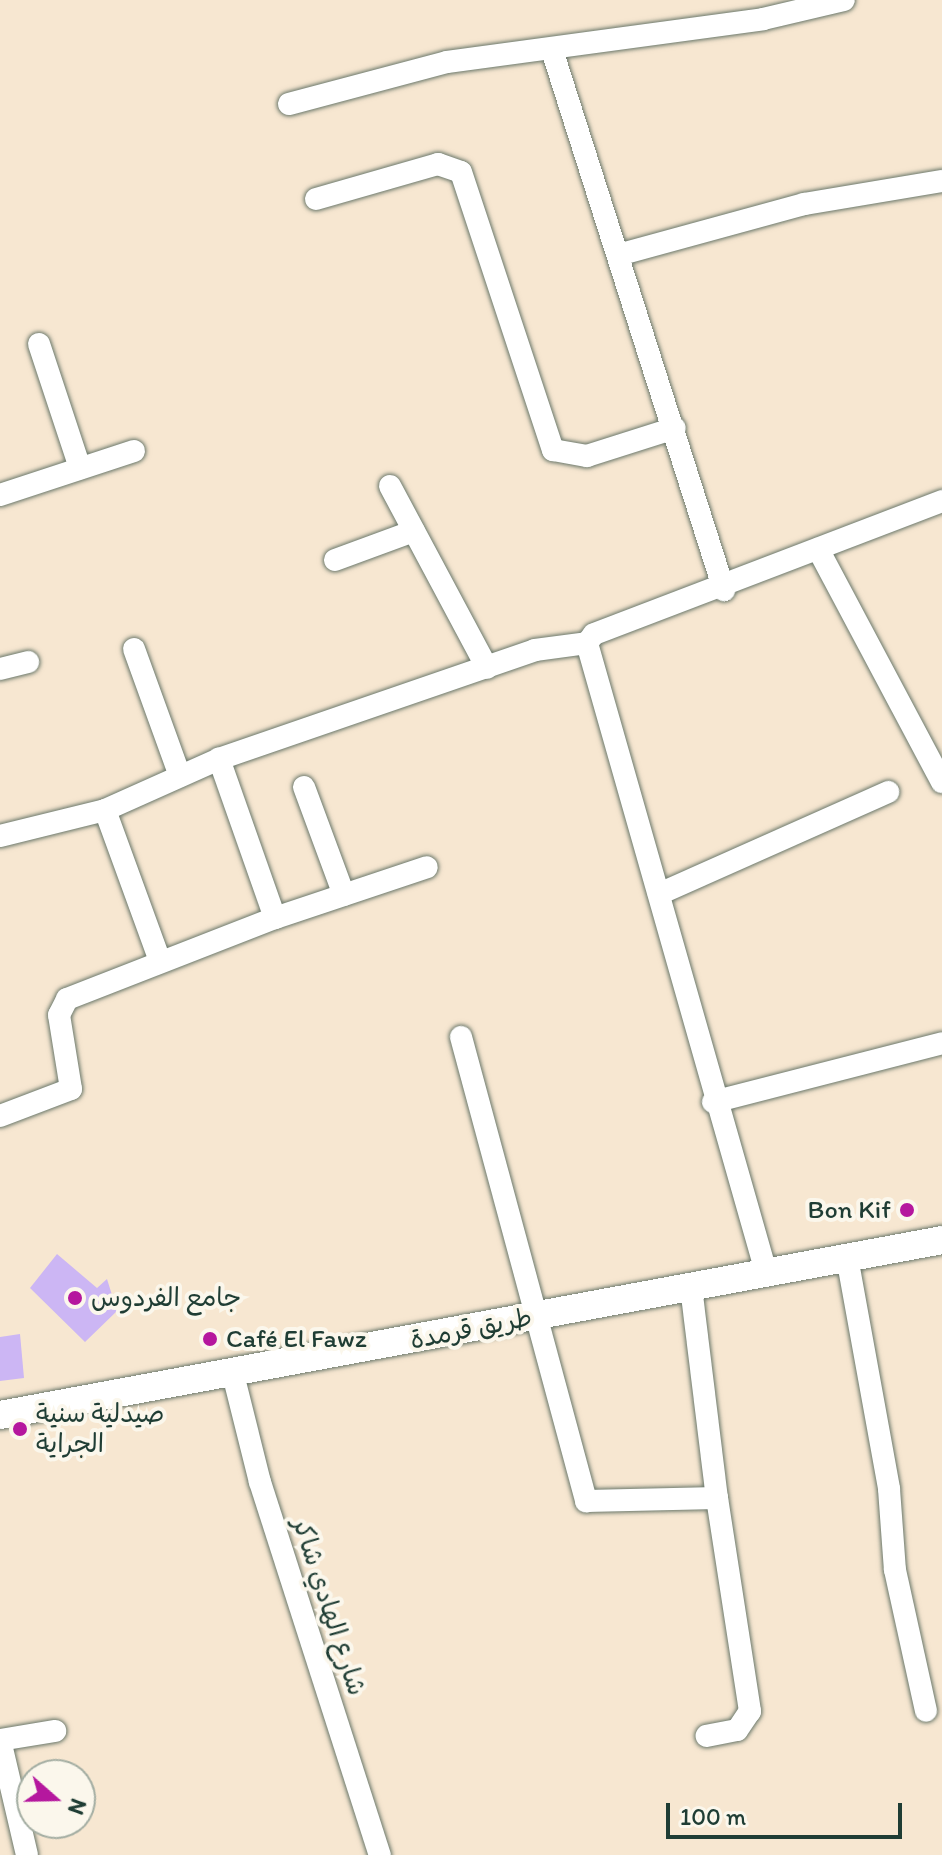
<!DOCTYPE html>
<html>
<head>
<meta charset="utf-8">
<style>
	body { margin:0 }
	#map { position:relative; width:942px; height:1855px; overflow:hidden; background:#f7e7d1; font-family:Itim,"Playpen Sans Arabic",sans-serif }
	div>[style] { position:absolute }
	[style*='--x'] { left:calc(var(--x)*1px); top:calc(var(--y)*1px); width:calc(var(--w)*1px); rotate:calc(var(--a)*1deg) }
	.building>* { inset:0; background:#ccb6f4 }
	.roads { filter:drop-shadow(0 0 2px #6b786b) drop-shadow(0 0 2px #6b786b) }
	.minor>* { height:22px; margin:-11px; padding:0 11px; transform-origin:11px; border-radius:11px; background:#fff }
	.major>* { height:28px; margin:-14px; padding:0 14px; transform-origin:14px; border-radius:14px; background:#fff }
	.dots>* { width:22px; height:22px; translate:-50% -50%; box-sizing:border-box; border:4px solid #fbf7ec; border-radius:50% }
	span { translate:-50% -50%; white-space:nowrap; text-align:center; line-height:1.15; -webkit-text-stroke:8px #fbf7ec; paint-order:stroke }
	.poi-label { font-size:26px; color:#1f3d34 }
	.right { translate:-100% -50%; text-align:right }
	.left { translate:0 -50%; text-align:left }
	.street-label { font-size:26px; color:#1f3d34 }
	.north { position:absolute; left:16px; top:1759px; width:80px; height:80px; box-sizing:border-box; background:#fbf7ec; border:2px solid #a3ada2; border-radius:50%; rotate:110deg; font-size:22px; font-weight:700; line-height:32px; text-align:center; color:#1f3d34 }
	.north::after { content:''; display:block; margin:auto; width:28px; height:36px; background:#b5179e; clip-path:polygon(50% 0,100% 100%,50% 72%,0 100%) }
	.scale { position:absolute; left:666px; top:1803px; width:236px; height:36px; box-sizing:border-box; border:4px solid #1f3d34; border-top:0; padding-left:10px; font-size:24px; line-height:28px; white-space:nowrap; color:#1f3d34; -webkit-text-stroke:6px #fbf7ec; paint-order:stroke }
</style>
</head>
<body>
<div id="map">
	<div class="building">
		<div style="clip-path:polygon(57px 1254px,97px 1288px,107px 1279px,117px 1311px,85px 1342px,30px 1288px)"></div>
		<div style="clip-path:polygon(20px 1334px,24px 1378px,0 1381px,0 1337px)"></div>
	</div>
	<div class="roads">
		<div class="minor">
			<div style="--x:552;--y:50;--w:567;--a:72.33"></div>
			<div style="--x:289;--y:104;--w:163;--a:-14.9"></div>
			<div style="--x:447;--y:62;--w:319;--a:-7.7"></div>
			<div style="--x:763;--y:19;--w:83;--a:-13.2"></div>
			<div style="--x:316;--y:199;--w:127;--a:-16"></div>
			<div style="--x:438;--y:164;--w:24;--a:19"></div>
			<div style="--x:461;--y:172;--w:293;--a:71.7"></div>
			<div style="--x:553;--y:450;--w:35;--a:10"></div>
			<div style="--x:587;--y:456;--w:92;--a:-17.7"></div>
			<div style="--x:618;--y:255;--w:193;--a:-15.3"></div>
			<div style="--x:804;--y:204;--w:140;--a:-9.5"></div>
			<div style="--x:39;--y:344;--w:131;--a:71.7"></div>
			<div style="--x:390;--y:486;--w:206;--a:61.9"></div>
			<div style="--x:0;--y:495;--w:141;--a:-18.2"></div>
			<div style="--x:818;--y:549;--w:264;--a:62"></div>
			<div style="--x:335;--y:560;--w:84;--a:-20.2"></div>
			<div style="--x:134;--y:649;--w:135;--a:70.1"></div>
			<div style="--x:0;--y:669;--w:29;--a:-14"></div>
			<div style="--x:304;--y:787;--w:115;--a:69.7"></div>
			<div style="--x:105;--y:810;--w:161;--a:70"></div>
			<div style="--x:0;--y:836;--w:108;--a:-13.9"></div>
			<div style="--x:105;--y:810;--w:125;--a:-24.1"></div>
			<div style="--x:219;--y:759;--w:334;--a:-19"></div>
			<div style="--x:535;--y:650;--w:52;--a:-7.7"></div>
			<div style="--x:659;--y:894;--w:251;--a:-24"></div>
			<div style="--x:275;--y:918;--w:160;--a:-18.5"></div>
			<div style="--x:461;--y:1037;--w:481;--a:74.9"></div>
			<div style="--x:586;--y:1501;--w:131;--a:-1.3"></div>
			<div style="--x:717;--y:1498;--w:216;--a:81.2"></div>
			<div style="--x:750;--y:1711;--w:23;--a:124"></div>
			<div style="--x:737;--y:1730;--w:31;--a:169"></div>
			<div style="--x:713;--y:1102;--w:236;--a:-14.4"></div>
			<div style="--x:0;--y:1116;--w:76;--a:-20.8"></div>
			<div style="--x:71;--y:1089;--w:75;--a:-99.2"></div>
			<div style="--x:59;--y:1015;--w:18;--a:-63"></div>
			<div style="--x:67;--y:999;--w:223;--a:-21.3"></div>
			<div style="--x:275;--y:918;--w:169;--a:-109.4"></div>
			<div style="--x:847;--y:1257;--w:236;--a:79.7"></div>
			<div style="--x:889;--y:1489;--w:81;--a:85.8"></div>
			<div style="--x:895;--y:1570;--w:144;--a:77.6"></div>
			<div style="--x:766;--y:1272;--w:654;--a:-105.89"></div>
			<div style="--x:587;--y:643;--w:11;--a:-52"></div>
			<div style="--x:594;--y:634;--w:373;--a:-20.9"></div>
			<div style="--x:691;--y:1287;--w:213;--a:83"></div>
			<div style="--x:233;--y:1374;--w:111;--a:76"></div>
			<div style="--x:260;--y:1482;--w:392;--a:72.2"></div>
			<div style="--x:27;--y:1855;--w:118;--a:-103.2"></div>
			<div style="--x:0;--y:1740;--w:56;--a:-9.3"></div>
		</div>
		<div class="major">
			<div style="--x:0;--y:1415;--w:958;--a:-10.52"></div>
		</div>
	</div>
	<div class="dots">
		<div style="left:907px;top:1210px;background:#b5179e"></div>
		<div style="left:75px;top:1298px;background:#b5179e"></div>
		<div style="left:210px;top:1339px;background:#b5179e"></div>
		<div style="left:20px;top:1429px;background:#b5179e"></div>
	</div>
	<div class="poi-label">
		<span class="right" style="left:891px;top:1210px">Bon Kif</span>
		<span class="left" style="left:91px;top:1298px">جامع الفردوس</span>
		<span class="left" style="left:226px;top:1339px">Café El Fawz</span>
		<span class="left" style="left:36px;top:1429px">صيدلية سنية<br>الجراية</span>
	</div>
	<div class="street-label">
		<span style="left:471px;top:1329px;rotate:-11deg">طريق قرمدة</span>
		<span style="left:329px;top:1607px;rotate:72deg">شارع الهادي شاكر</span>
	</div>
	<div class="north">N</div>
	<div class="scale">100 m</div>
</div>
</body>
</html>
